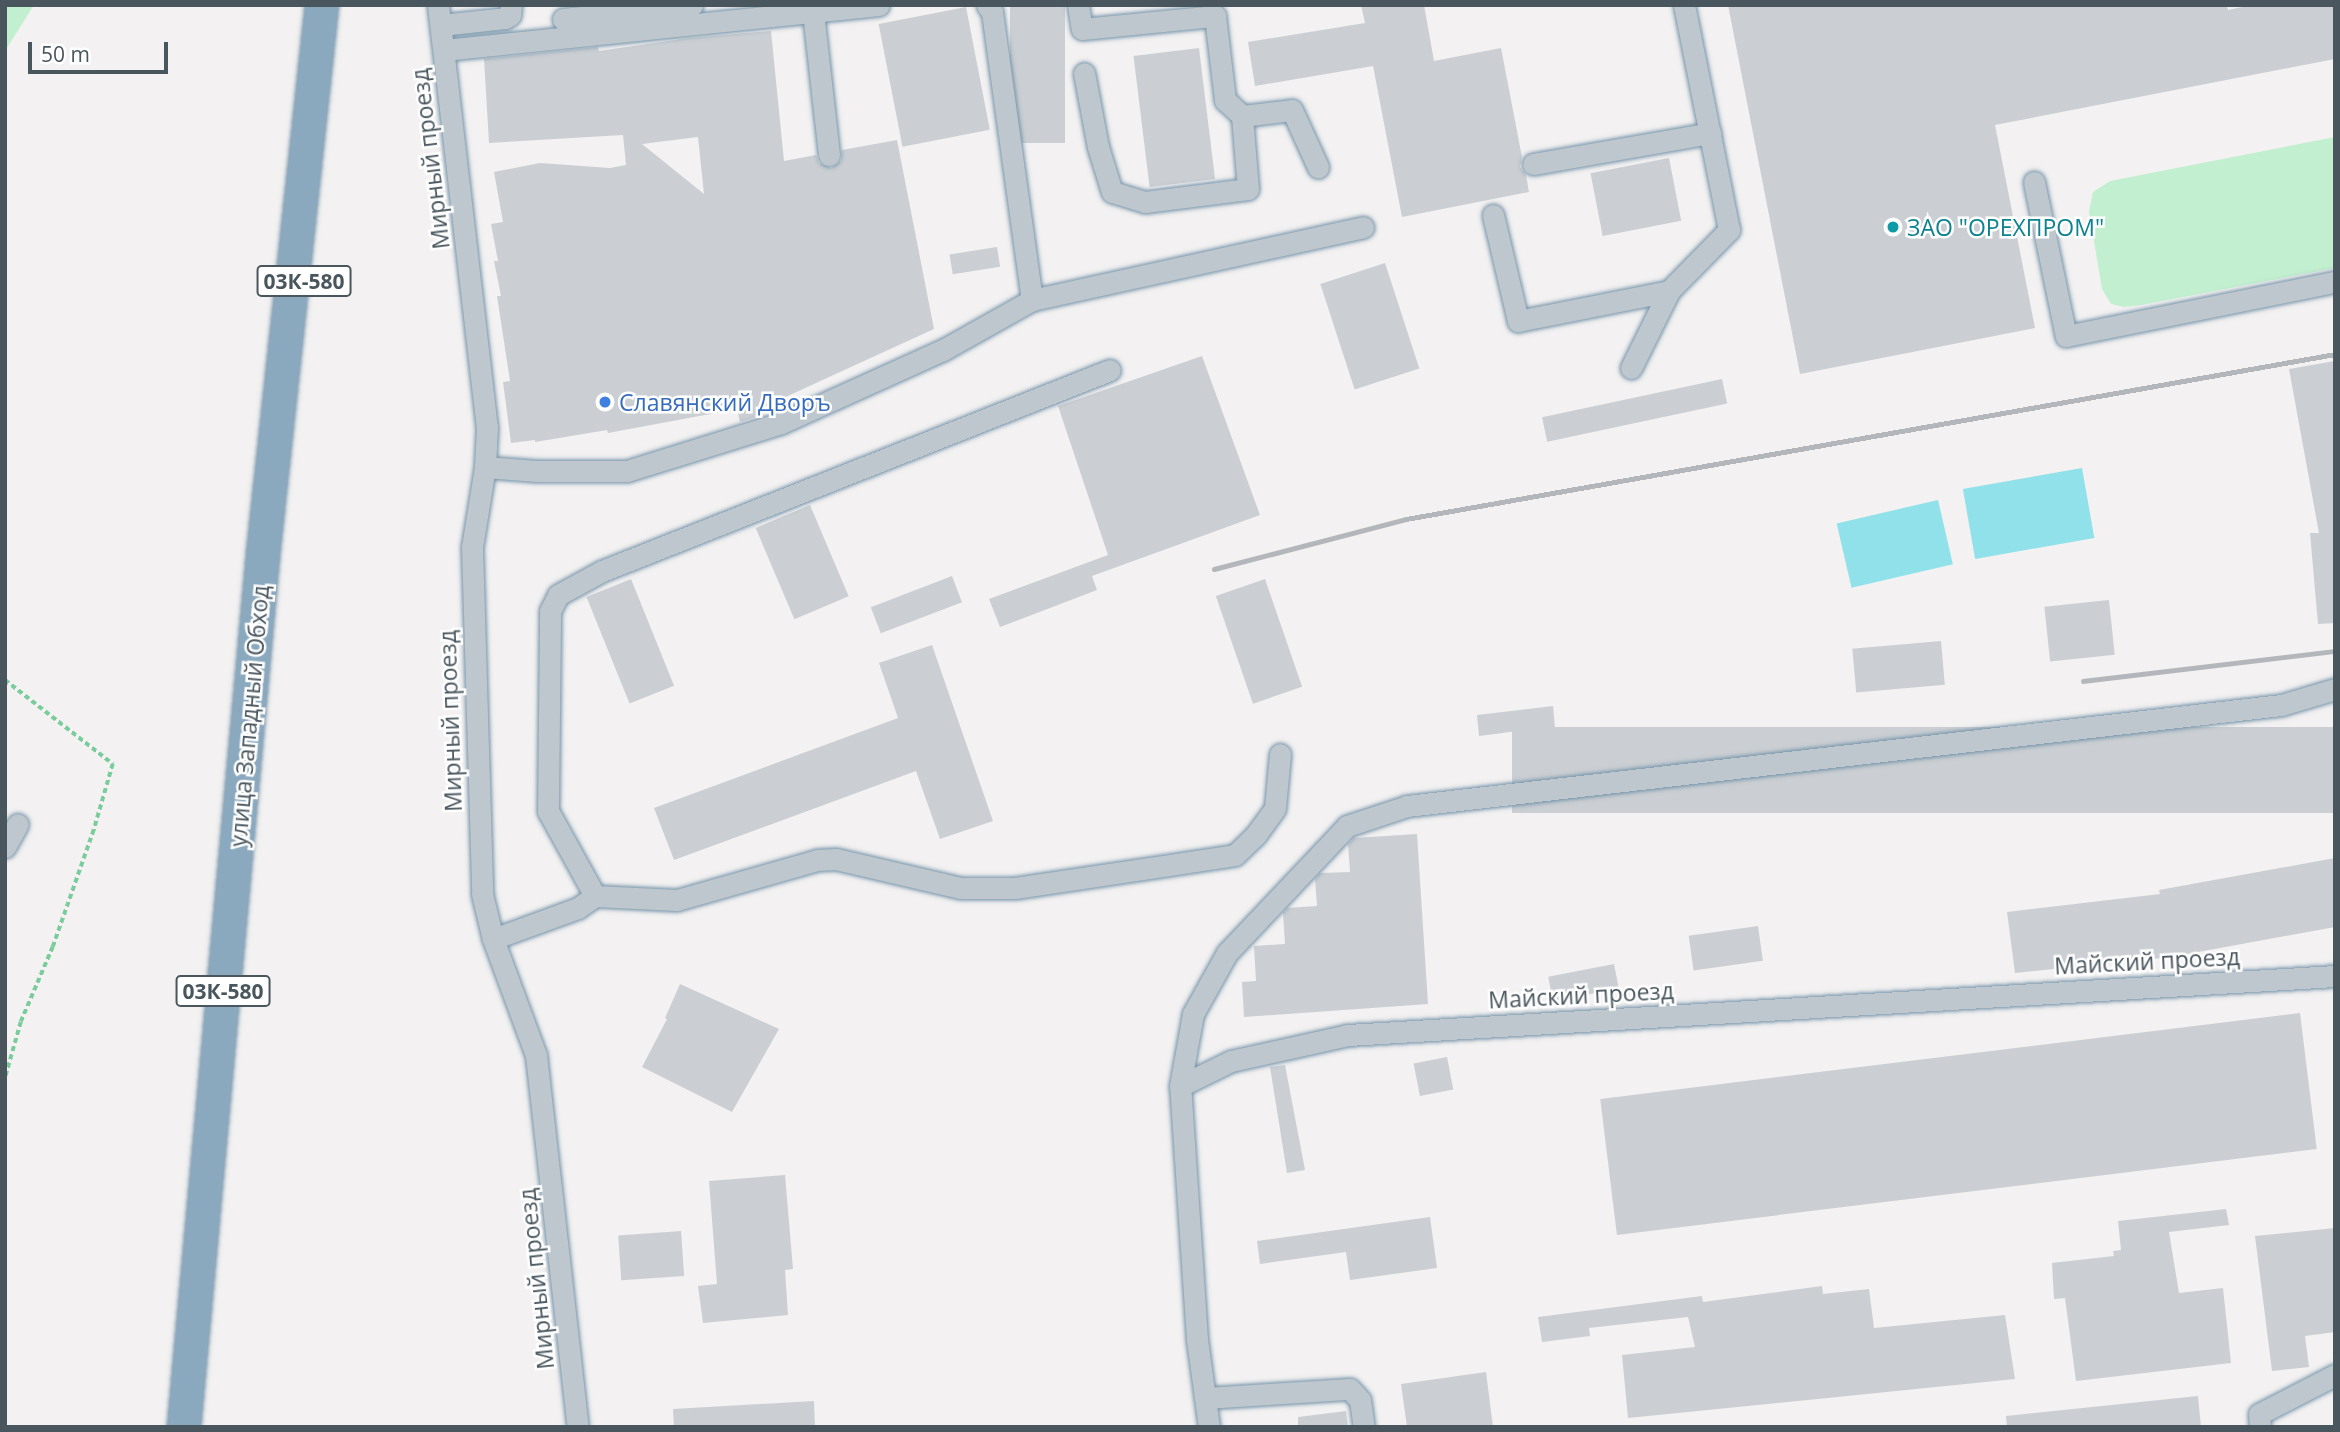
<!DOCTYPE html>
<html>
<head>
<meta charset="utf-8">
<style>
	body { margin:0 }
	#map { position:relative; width:2340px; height:1432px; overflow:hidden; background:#f3f1f1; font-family:"Open Sans",sans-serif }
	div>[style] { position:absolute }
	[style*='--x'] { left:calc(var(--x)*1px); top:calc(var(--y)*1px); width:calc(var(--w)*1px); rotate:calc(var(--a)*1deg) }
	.green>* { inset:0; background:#c2efcf }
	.water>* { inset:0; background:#90e1ea; transform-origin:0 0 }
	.building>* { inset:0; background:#cbcfd3; transform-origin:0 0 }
	.path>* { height:3.5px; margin-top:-1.75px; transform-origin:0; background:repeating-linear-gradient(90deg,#7acc9c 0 5px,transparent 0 8.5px) }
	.roads { filter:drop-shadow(0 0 2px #7694aa) drop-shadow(0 0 2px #7694aa) }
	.minor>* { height:21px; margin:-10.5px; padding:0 10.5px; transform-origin:10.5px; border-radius:10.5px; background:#bdc7cd }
	.highway>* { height:32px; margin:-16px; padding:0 16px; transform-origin:16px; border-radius:16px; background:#8aa9be }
	.rail>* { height:5px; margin:-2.5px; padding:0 2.5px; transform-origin:2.5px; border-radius:2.5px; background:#b3b7bb }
	.dots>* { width:19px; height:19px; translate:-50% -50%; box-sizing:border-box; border:4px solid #fff; border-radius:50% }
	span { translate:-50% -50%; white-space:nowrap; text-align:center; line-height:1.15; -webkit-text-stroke:5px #fff; paint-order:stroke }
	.shield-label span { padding:2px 5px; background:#fff; border:2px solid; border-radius:5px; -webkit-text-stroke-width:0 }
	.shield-label { font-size:21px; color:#49565e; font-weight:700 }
	.street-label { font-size:23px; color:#49565e }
	.culture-label { font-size:23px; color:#0d838f }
	.left { translate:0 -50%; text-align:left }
	.shop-label { font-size:23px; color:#366cbe }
	.frame { position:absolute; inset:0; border:7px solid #49565e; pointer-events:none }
	.scale { position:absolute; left:28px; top:42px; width:140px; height:32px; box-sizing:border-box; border:4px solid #49565e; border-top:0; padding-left:9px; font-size:21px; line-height:24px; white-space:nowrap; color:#49565e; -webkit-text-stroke:5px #fff; paint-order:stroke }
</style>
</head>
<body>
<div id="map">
	<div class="green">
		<div style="clip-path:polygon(5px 5px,34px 5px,5px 51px)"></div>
		<div style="clip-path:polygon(2335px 137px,2335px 268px,2141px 305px,2124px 307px,2111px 304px,2102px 289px,2089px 211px,2093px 192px,2110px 181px)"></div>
	</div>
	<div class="water">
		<div style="left:2082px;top:468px;width:71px;height:121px;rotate:80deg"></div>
		<div style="left:1938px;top:500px;width:66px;height:104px;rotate:77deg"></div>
	</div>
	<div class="building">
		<div style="left:1010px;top:5px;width:55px;height:138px"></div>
		<div style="clip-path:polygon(1361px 5px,1424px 5px,1434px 61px,1501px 48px,1522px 157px,1520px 167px,1526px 175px,1529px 192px,1402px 217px,1373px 66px,1255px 86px,1248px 42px,1365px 23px)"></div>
		<div style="clip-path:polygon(1728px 5px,2227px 5px,2228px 10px,2252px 5px,2335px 5px,2335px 59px,1995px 125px,2035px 328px,1800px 374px)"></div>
		<div style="left:966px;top:7px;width:125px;height:89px;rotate:79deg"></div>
		<div style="clip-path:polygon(evenodd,771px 31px,784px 161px,816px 155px,819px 163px,831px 168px,841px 161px,842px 150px,897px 140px,934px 329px,757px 410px,759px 416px,740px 422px,737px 409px,608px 433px,607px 430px,535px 442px,535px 440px,511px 443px,503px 382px,510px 381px,497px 296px,501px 296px,494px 261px,498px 261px,491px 224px,503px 222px,494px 172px,540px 163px,610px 168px,626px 165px,623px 135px,489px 143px,484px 59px,598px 47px,599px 51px,689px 38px,771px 31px,698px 137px,704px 194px,642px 144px,698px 137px)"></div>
		<div style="left:1199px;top:48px;width:132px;height:66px;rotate:83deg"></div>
		<div style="left:1669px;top:158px;width:64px;height:80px;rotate:79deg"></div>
		<div style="left:997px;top:247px;width:20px;height:48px;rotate:81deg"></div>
		<div style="left:1385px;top:263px;width:111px;height:68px;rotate:72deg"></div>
		<div style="clip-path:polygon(1202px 356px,1260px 515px,1092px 576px,1097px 590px,1000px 627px,989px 599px,1108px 555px,1058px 406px)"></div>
		<div style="clip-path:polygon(2335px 361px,2335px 623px,2318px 624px,2310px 533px,2319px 533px,2289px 369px)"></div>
		<div style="left:1722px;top:379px;width:25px;height:184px;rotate:78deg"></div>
		<div style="left:810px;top:505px;width:99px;height:59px;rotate:67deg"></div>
		<div style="left:952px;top:576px;width:28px;height:87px;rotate:69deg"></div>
		<div style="left:631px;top:579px;width:115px;height:48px;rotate:68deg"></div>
		<div style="left:1265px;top:579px;width:114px;height:52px;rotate:71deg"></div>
		<div style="left:2109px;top:600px;width:55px;height:65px;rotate:84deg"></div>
		<div style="left:1941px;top:641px;width:44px;height:89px;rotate:85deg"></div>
		<div style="clip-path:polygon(932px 645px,993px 821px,940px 839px,916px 771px,674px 860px,654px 808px,898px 718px,879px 663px)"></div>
		<div style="clip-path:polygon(1553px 706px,1558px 761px,1523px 765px,1518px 731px,1479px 736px,1477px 715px)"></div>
		<div style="left:2335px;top:727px;width:86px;height:823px;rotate:90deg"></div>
		<div style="clip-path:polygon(1417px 834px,1428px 1004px,1244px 1017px,1242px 982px,1256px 981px,1254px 946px,1285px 944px,1283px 913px,1287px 908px,1317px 906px,1315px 879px,1320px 873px,1350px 872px,1348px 844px,1354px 838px)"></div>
		<div style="clip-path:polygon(2335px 858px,2335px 927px,2171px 957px,2015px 973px,2007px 912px,2160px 894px,2159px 890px)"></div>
		<div style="left:1758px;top:926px;width:35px;height:70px;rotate:82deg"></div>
		<div style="left:1614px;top:964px;width:25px;height:67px;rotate:79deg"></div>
		<div style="clip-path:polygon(680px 984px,779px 1029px,732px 1112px,642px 1067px,667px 1019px,665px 1018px)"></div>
		<div style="left:2300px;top:1013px;width:137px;height:705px;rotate:83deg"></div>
		<div style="left:1447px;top:1057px;width:33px;height:34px;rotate:79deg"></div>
		<div style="clip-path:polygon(1285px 1065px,1305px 1170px,1287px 1173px,1270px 1067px)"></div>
		<div style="clip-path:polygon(785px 1175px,793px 1269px,785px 1270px,788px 1315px,703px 1323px,698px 1286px,717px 1284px,709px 1181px)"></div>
		<div style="clip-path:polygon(2226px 1209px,2229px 1225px,2169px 1232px,2179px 1293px,2223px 1288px,2231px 1363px,2076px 1381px,2065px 1298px,2054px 1299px,2052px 1263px,2114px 1256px,2113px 1251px,2121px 1250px,2118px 1221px)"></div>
		<div style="clip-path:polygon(1430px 1217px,1437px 1268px,1350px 1280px,1346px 1252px,1260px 1264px,1257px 1241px)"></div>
		<div style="clip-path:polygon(2335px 1228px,2335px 1332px,2305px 1336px,2309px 1367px,2272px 1371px,2255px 1236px)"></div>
		<div style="left:681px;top:1231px;width:45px;height:63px;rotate:86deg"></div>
		<div style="clip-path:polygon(1822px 1286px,1823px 1294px,1869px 1289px,1874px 1328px,2005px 1315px,2015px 1379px,1628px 1418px,1622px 1355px,1695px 1347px,1688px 1317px,1589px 1328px,1590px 1336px,1542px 1342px,1538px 1317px,1702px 1296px,1703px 1302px)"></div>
		<div style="clip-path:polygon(1486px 1372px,1493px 1427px,1407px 1427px,1401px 1384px)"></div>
		<div style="clip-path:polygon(2198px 1396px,2201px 1427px,2007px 1427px,2006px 1416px)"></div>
		<div style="clip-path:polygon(814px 1401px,815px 1427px,674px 1427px,673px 1409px)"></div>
		<div style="clip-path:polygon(1346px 1411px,1348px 1427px,1298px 1427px,1298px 1417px)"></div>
	</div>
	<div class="path">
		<div style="--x:5;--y:680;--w:137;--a:37.9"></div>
		<div style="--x:113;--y:764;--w:69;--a:106.1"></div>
		<div style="--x:94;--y:830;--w:124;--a:109.3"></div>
		<div style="--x:53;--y:947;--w:82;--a:113.1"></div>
		<div style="--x:21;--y:1022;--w:59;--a:105.7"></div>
	</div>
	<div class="roads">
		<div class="minor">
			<div style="--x:438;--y:5;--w:425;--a:83.4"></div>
			<div style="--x:487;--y:427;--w:40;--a:92.9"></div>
			<div style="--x:485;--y:467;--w:81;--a:99.2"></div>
			<div style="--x:472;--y:547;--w:347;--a:88.3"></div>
			<div style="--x:482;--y:894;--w:46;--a:76.3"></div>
			<div style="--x:493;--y:939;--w:124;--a:69.7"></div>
			<div style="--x:536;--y:1055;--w:374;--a:83.6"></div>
			<div style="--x:987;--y:5;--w:9;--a:54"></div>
			<div style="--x:992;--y:12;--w:291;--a:82.1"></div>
			<div style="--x:1078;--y:5;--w:24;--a:81"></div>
			<div style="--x:1082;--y:29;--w:134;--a:-5.6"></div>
			<div style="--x:1215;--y:16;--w:85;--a:83.2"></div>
			<div style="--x:1225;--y:100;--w:23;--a:43"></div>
			<div style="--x:1242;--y:116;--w:73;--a:85.3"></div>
			<div style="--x:1248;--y:189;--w:104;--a:172.8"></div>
			<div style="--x:1145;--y:202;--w:34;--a:-163"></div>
			<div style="--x:1112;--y:192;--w:47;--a:-107.3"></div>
			<div style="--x:1098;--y:147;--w:75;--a:-100.7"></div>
			<div style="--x:813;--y:12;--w:144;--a:83.6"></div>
			<div style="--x:563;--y:19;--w:130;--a:-6.2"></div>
			<div style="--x:441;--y:25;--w:64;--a:-6.2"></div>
			<div style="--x:505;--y:18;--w:6;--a:-31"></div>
			<div style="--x:510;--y:15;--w:10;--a:-84"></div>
			<div style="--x:444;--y:50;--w:437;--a:-5.9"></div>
			<div style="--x:1242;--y:116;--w:50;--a:-6.8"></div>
			<div style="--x:1292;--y:110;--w:63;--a:65.5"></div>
			<div style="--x:1533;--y:164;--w:180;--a:-9.9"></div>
			<div style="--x:2034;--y:182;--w:157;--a:78.3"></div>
			<div style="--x:2066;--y:336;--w:274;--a:-11.4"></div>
			<div style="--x:1493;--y:215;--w:109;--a:76.7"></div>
			<div style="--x:1518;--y:321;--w:154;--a:-11.2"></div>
			<div style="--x:1669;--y:291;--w:86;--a:-45.5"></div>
			<div style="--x:1729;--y:230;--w:229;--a:-101.3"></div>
			<div style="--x:1631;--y:368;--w:86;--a:-63.7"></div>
			<div style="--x:485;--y:467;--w:52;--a:4.4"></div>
			<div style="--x:537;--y:471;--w:90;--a:0"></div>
			<div style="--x:627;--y:471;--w:161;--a:-17.3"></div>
			<div style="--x:781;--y:423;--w:178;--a:-24.3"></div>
			<div style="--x:943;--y:350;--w:102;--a:-29.3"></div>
			<div style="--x:1032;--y:300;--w:339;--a:-12.4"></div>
			<div style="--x:5;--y:847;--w:26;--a:-61"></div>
			<div style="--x:595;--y:896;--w:97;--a:-118.9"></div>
			<div style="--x:548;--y:811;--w:200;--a:-89.4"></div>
			<div style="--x:550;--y:611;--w:18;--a:-63"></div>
			<div style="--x:558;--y:595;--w:50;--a:-28.6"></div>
			<div style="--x:602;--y:571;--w:546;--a:-21.59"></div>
			<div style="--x:493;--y:939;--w:90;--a:-20"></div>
			<div style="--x:578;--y:908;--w:21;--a:-35"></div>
			<div style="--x:595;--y:896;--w:82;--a:2.8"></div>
			<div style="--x:677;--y:900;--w:146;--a:-15.9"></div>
			<div style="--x:817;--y:860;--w:19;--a:-3"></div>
			<div style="--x:836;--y:859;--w:128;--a:13.1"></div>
			<div style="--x:961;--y:888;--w:54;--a:0"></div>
			<div style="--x:1015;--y:888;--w:222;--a:-8.5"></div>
			<div style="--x:1235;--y:855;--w:28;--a:-44"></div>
			<div style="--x:1255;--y:836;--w:34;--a:-54"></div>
			<div style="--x:1275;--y:808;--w:54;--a:-84.7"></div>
			<div style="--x:1180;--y:1086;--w:57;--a:-26.1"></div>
			<div style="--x:1231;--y:1061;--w:120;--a:-12.5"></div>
			<div style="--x:1348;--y:1035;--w:989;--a:-3.42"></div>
			<div style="--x:1205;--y:1398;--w:145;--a:-3.6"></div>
			<div style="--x:1350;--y:1389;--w:15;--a:48"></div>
			<div style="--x:1360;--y:1400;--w:27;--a:82"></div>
			<div style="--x:1209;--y:1427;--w:89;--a:-97.8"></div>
			<div style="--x:1197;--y:1339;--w:254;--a:-93.8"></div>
			<div style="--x:1180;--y:1086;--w:73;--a:-79.8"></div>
			<div style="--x:1193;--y:1014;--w:70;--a:-60.9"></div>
			<div style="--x:1227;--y:953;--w:175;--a:-46.6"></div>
			<div style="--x:1347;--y:826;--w:63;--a:-18.4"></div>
			<div style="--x:1407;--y:806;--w:880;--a:-6.59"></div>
			<div style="--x:2281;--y:705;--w:56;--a:-16.5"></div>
			<div style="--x:2260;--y:1427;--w:13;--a:-94"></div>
			<div style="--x:2259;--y:1414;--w:85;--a:-27.2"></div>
		</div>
		<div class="highway">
			<div style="--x:184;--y:1427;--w:876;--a:-84.82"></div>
			<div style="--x:263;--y:555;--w:553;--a:-83.88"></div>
		</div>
	</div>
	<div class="rail">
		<div style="--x:1214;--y:569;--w:198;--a:-14.6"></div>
		<div style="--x:1406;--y:519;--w:944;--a:-10.07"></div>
		<div style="--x:2083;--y:681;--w:254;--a:-6.8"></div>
	</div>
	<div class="dots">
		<div style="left:1893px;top:227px;background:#0f9aa8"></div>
		<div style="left:605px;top:402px;background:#3f7fe0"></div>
	</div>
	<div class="shield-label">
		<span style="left:304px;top:281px">03К-580</span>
		<span style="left:223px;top:991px">03К-580</span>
	</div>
	<div class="street-label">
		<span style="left:430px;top:159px;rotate:-97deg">Мирный проезд</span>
		<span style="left:249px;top:716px;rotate:-85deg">улица Западный Обход</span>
		<span style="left:450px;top:721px;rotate:-92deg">Мирный проезд</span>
		<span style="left:2147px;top:961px;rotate:-3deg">Майский проезд</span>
		<span style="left:1581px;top:995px;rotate:-3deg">Майский проезд</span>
		<span style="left:536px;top:1279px;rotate:-96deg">Мирный проезд</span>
	</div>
	<div class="culture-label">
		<span class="left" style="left:1907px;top:227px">ЗАО "ОРЕХПРОМ"</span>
	</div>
	<div class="shop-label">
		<span class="left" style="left:619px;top:402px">Cлавянский Дворъ</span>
	</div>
	<div class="frame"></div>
	<div class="scale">50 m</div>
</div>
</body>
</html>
